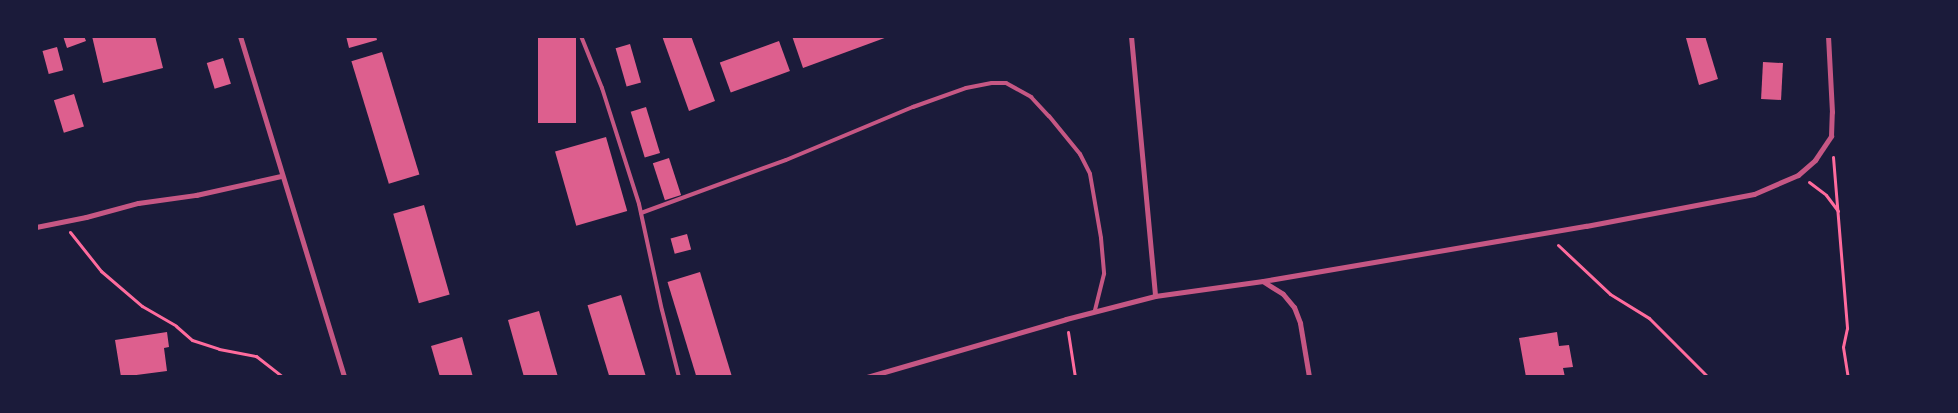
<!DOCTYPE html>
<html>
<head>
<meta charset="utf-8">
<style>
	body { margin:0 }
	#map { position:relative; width:1958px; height:413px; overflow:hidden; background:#1b1b3a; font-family:"Crimson Pro",serif }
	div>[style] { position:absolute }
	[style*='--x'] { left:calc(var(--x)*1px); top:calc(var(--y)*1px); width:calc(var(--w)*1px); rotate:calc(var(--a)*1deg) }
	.building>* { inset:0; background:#dd5f8e; transform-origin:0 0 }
	.path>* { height:3px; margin:-1.5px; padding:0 1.5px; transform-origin:1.5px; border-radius:1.5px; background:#ff6b9d }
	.service>* { height:4px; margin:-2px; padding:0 2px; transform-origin:2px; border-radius:2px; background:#c65784 }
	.minor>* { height:5px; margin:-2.5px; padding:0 2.5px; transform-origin:2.5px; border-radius:2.5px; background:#c65784 }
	span { translate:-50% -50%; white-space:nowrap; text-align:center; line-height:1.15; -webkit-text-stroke:4.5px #1b1b3a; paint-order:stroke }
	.frame { position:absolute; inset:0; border:38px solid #1b1b3a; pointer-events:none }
</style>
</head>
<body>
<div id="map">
	<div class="building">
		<div style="clip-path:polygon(63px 36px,84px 36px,86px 41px,67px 48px)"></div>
		<div style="clip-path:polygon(92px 36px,155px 36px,163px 68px,103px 83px)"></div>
		<div style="clip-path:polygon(346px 36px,376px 36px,377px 40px,349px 48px)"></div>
		<div style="left:538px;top:36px;width:38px;height:87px"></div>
		<div style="clip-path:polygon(662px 36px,691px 36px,715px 101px,689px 111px)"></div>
		<div style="clip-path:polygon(792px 36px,890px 36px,803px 68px)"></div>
		<div style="clip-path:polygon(1693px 36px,1705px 36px,1718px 79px,1699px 85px,1686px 38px)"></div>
		<div style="left:779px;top:41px;width:32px;height:63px;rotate:70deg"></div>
		<div style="left:630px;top:44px;width:40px;height:15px;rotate:74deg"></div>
		<div style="left:57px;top:47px;width:24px;height:15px;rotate:75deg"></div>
		<div style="left:382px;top:52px;width:128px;height:32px;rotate:73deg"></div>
		<div style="left:223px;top:58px;width:27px;height:17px;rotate:73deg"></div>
		<div style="left:1763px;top:62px;width:20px;height:37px;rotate:3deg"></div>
		<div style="left:74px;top:94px;width:34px;height:21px;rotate:73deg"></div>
		<div style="left:646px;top:107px;width:48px;height:16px;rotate:73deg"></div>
		<div style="left:606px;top:137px;width:77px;height:53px;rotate:74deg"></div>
		<div style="left:669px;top:158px;width:39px;height:17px;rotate:72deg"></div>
		<div style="left:424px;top:205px;width:93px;height:32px;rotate:74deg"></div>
		<div style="left:687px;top:234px;width:16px;height:17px;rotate:75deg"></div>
		<div style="left:700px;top:272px;width:110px;height:34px;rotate:73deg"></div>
		<div style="left:621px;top:295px;width:86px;height:35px;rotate:73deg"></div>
		<div style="clip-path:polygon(539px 311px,558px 377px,524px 377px,508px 320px)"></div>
		<div style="clip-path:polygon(167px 332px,169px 347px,164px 348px,167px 371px,121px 377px,115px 340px)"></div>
		<div style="clip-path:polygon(1557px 332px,1559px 346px,1569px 345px,1573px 367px,1563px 368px,1565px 377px,1526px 377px,1519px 338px)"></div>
		<div style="clip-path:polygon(462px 337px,473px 377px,440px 377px,431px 346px)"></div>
	</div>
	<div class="path">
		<div style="--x:1833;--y:157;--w:172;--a:85.3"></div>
		<div style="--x:1847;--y:328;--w:19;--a:102"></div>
		<div style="--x:1843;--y:347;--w:30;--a:81"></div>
		<div style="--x:1809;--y:182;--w:21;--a:37"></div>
		<div style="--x:1826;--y:195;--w:20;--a:53"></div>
		<div style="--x:70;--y:232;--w:50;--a:51.5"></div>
		<div style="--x:101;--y:271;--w:54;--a:40.5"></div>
		<div style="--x:142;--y:306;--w:39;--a:30"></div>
		<div style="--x:176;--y:326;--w:21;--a:41"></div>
		<div style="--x:192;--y:340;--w:28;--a:18"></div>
		<div style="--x:219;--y:349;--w:38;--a:11"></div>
		<div style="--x:256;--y:356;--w:34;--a:38"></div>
		<div style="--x:1558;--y:245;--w:71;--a:43.3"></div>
		<div style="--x:1610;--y:294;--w:46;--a:31.6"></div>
		<div style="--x:1649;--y:318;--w:83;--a:45"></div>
		<div style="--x:1068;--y:332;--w:46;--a:81.2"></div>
	</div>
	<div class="service">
		<div style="--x:581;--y:36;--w:56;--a:68"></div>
		<div style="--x:602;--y:88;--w:122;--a:72.3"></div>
		<div style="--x:639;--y:204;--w:108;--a:77.8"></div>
		<div style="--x:662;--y:310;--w:69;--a:75.8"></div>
		<div style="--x:641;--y:213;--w:154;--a:-20.1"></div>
		<div style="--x:786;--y:160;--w:138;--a:-22.7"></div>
		<div style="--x:913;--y:107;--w:56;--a:-19.7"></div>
		<div style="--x:966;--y:88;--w:26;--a:-11"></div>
		<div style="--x:992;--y:83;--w:14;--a:0"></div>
		<div style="--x:1006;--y:83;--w:29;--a:29"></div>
		<div style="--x:1031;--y:97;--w:26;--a:47"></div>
		<div style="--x:1049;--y:116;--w:49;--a:50.8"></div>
		<div style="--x:1080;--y:154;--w:22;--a:63"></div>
		<div style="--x:1090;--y:174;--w:65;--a:80.2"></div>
		<div style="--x:1101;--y:238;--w:36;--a:85"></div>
		<div style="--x:1104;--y:274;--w:38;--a:104"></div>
	</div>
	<div class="minor">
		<div style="--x:240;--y:36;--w:357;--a:73"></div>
		<div style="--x:1131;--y:36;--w:261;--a:84.7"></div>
		<div style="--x:36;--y:227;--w:51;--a:-11.3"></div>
		<div style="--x:86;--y:217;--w:54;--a:-15.1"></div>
		<div style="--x:138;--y:203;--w:59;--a:-7.9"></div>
		<div style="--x:196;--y:195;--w:87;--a:-12.6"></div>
		<div style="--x:1264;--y:282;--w:22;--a:32"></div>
		<div style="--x:1283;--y:294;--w:17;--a:50"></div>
		<div style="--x:1294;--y:307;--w:17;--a:69"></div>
		<div style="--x:1300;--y:323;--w:55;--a:80.5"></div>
		<div style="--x:867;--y:377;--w:207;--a:-16.2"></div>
		<div style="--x:1066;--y:319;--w:92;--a:-14.5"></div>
		<div style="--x:1155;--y:296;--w:109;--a:-7.9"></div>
		<div style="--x:1263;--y:281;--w:328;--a:-9.7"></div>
		<div style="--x:1586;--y:226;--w:171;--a:-10.8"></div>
		<div style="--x:1754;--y:194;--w:48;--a:-23.4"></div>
		<div style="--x:1798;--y:175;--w:23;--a:-41"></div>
		<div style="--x:1815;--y:160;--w:29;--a:-56"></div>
		<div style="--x:1831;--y:136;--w:24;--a:-88"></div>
		<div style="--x:1832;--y:112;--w:76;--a:-93"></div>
	</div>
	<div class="frame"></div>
</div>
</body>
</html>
